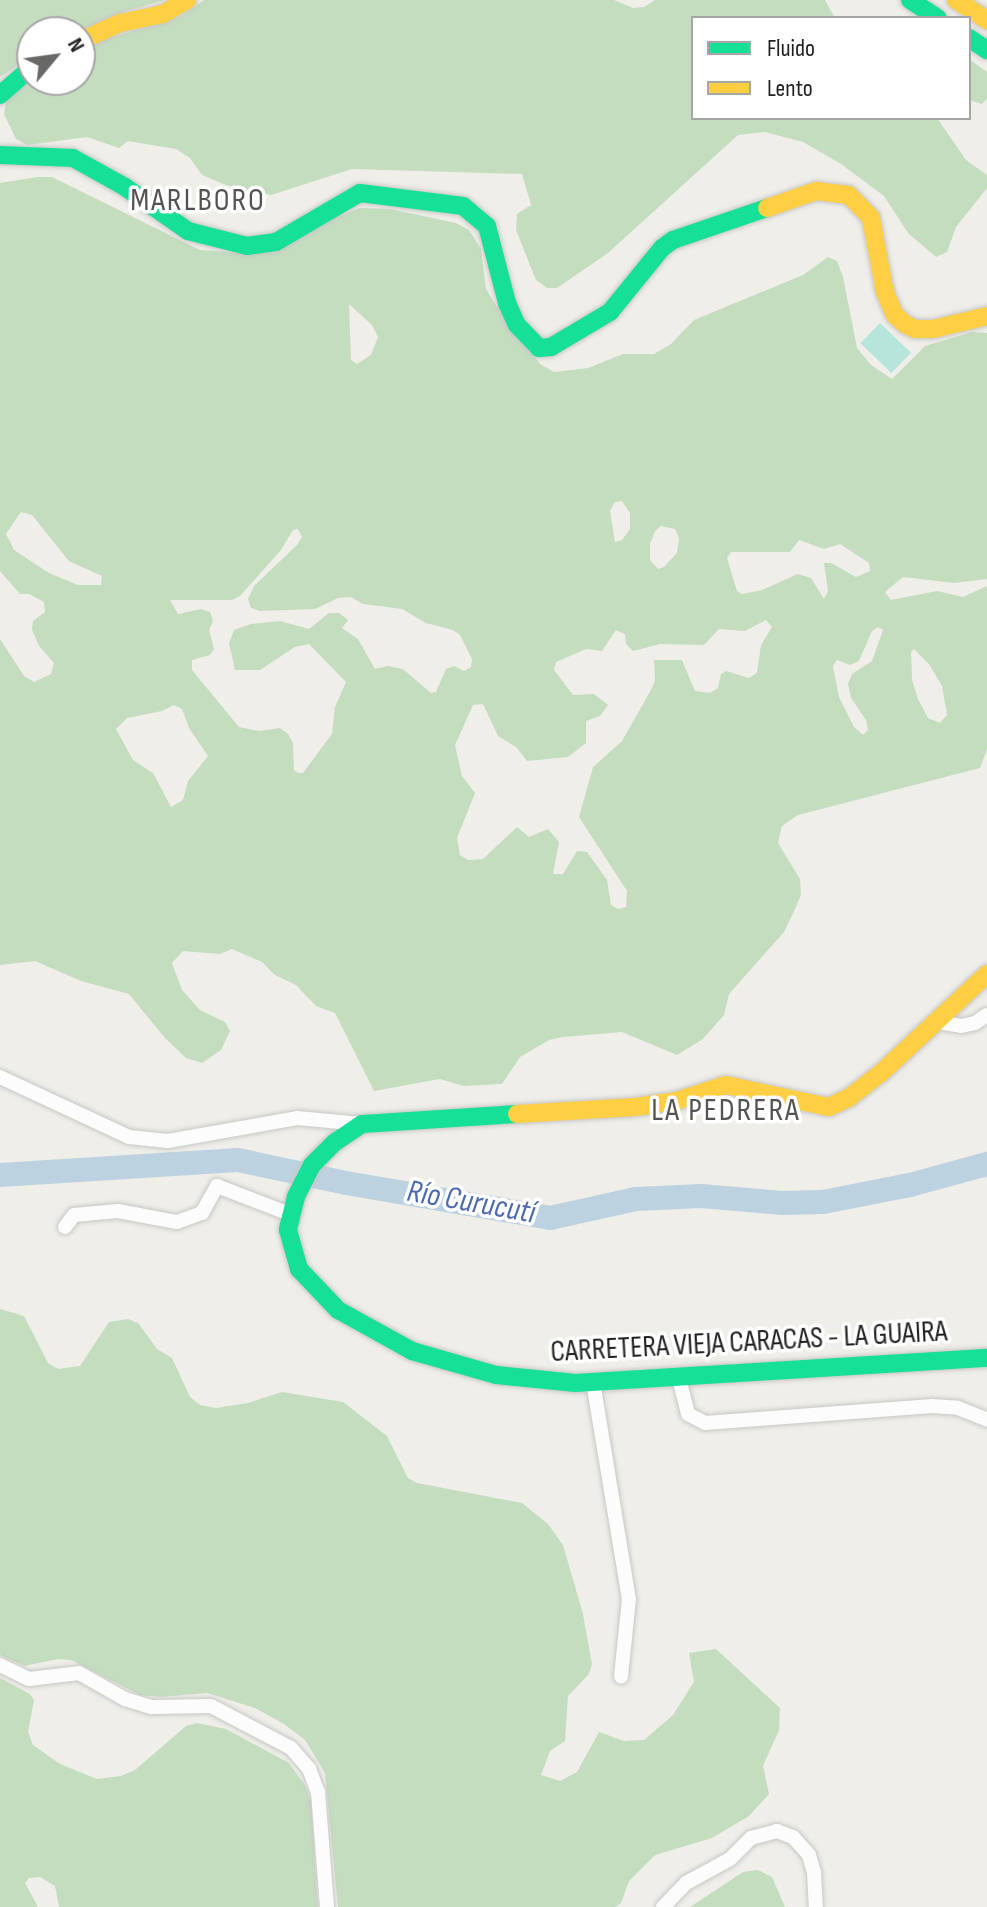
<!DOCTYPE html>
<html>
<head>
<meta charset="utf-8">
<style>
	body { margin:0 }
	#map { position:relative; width:987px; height:1907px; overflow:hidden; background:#efeee9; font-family:"Sofia Sans Condensed",sans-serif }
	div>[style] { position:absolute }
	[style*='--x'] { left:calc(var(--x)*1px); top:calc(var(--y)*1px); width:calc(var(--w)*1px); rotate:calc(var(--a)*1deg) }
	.forest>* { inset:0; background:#c4ddbf }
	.pitch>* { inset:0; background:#b5e5db; transform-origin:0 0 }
	.river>* { height:24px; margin:-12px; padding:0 12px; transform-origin:12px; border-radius:12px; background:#bdd2e1 }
	.roads { filter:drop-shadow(0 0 2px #c7c7c5) drop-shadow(0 0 2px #c7c7c5) }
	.street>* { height:14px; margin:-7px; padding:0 7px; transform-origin:7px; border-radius:7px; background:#fdfcfc }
	.fast>* { height:18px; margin:-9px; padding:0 9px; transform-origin:9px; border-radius:9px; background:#16e098 }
	.slow>* { height:18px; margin:-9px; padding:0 9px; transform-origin:9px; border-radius:9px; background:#ffcf43 }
	span { translate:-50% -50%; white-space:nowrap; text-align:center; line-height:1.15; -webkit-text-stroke:7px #fff; paint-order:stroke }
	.street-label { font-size:30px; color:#202020 }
	.neighbourhood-label { font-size:32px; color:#535353; letter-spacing:2px }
	.water-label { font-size:32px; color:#4d69b0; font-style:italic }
	.legend { position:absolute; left:691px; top:16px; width:280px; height:104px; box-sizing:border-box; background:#fff; border:2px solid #a6a6a6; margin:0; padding:10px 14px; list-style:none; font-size:24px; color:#202020 }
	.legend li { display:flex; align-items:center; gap:16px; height:40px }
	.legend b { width:40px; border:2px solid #a6a6a6 }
	.north { position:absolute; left:16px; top:16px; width:80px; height:80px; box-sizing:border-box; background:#fff; border:2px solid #a6a6a6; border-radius:50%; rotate:61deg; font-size:22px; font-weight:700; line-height:32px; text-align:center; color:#202020 }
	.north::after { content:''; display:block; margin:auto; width:28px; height:36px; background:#686866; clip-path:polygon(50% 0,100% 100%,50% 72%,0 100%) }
</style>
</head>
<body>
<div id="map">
	<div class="forest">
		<div style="clip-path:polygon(0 0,165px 0,126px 11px,79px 32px,32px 32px,32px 56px,0 77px)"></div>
		<div style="clip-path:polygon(204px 0,614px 0,633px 8px,644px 7px,655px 0,825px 0,835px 18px,693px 18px,693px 118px,937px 118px,966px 160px,987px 175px,987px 188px,956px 227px,947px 252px,936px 257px,908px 233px,884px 196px,841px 164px,803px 142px,765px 132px,738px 135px,608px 253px,557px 288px,547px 288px,536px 280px,516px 230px,517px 214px,531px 205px,522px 174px,352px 169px,271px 195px,226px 185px,202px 175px,190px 158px,176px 149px,128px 141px,119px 148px,87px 137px,27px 145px,16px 139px,4px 114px,6px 102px,32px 80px,80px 80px,80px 47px,181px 16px)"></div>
		<div style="clip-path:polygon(969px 59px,987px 72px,987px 99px,982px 104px,969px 100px)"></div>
		<div style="clip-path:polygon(evenodd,38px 177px,52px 177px,200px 250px,245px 253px,360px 208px,390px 209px,456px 223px,469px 230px,481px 249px,486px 289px,494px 302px,540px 364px,554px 372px,588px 368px,623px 354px,654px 354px,671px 344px,694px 320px,803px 275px,828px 257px,837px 261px,843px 277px,857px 348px,871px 365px,892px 379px,925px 346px,972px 332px,987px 333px,987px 579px,954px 583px,903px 577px,885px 592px,891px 600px,937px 591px,963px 597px,987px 586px,987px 749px,980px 768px,798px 815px,782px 826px,778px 843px,800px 879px,801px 895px,795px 909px,784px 932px,729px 994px,724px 1015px,703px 1039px,677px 1055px,622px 1032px,563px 1037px,549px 1040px,520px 1057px,502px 1084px,463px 1086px,440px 1079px,374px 1091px,335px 1013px,316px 1006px,296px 985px,275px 975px,262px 962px,232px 949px,220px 954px,183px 951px,172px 963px,182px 990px,200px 1010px,225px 1022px,230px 1031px,221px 1050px,202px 1063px,186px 1058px,165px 1038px,129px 994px,81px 981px,35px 961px,0 965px,0 639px,24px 676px,34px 682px,51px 674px,54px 663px,39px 646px,32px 630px,33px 621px,45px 612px,44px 602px,29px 594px,20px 594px,0 571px,0 183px,38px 177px,349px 304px,372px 325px,378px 337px,371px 355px,357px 364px,351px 360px,349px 304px,38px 177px,622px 501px,630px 513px,630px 529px,622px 540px,615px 542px,610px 511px,615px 502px,622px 501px,38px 177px,21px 512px,32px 515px,69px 561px,102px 576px,101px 585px,78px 585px,49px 573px,14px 550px,6px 534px,21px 512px,38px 177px,661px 526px,675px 529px,679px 538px,677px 553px,664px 567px,658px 569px,650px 560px,650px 544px,655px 531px,661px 526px,38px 177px,298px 529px,302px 537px,297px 545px,254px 586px,248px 599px,251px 608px,260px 611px,315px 609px,338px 598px,351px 597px,363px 604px,402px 609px,426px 623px,453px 630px,460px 635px,472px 659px,471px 667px,464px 671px,454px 666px,446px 669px,436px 692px,431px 693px,403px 669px,388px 666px,375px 669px,358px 639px,342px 628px,348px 620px,339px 613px,329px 613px,309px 629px,280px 621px,251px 624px,234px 630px,229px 643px,235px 670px,260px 670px,295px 647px,309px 644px,346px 682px,335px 707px,332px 734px,303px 773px,298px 773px,294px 770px,293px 743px,288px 734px,280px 728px,259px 731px,239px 727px,192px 670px,192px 660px,210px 655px,214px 649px,209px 630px,213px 621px,210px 612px,201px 609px,178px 614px,170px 600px,232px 600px,240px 596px,281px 550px,293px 530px,298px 529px,38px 177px,799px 540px,824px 549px,840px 544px,869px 563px,870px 571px,856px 577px,831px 563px,824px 563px,828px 591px,824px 599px,811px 578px,798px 574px,762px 590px,742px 594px,737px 591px,727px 558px,731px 552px,790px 552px,799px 540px,38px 177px,766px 620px,772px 627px,761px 645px,757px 673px,749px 678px,726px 671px,721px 674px,718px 688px,710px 693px,695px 691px,682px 660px,654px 660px,655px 681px,651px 690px,622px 741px,593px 767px,579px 817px,627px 891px,626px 907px,618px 909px,611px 905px,607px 880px,587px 852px,577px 851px,563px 874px,553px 874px,559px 842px,548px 829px,529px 837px,517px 827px,483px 859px,468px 860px,460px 855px,457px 838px,475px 793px,462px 776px,455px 745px,473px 705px,483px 704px,498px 736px,517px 748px,527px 761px,568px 757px,586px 743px,586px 721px,600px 716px,608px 705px,594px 694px,573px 695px,554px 670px,556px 662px,586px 649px,602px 651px,616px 630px,625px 634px,626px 644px,633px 651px,660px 644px,704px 645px,719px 629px,745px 631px,766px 620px,38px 177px,878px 627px,883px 630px,872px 661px,852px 674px,848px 684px,851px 698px,866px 720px,868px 730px,863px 735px,854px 727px,839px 697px,833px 666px,837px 660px,850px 665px,859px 661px,872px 631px,878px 627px,38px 177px,914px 649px,929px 664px,942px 686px,947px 715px,940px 723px,928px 718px,918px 699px,912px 680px,911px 652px,914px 649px,38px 177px,174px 705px,182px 709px,189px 728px,208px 756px,188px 781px,183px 800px,171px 807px,153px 773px,133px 760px,116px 729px,127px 718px,162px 711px,174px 705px)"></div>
		<div style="clip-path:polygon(0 1309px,24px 1316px,48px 1363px,58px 1369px,80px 1366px,109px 1322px,128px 1319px,138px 1323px,157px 1349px,172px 1358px,190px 1397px,200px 1405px,216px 1408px,248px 1403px,282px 1392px,343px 1402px,387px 1436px,408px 1478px,417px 1483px,522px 1503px,548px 1524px,563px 1545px,583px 1614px,592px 1664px,589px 1674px,568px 1696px,565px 1741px,550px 1751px,541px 1775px,560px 1781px,577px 1772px,599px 1732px,624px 1741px,644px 1740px,673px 1715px,694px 1682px,689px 1653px,716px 1649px,780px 1708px,779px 1730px,763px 1766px,769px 1794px,749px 1816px,712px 1838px,655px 1855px,629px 1881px,621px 1903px,615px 1907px,338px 1907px,325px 1773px,305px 1740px,284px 1724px,255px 1708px,207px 1693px,161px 1697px,140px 1695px,71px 1660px,58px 1659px,24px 1666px,0 1655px)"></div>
		<div style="clip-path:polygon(0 1678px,30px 1694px,34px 1700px,28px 1732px,33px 1745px,60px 1764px,97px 1779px,121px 1776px,135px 1770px,186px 1726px,197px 1723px,226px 1729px,289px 1763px,305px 1785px,311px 1801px,318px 1907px,59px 1907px,55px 1886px,40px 1877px,29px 1878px,25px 1883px,38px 1907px,0 1907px)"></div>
		<div style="clip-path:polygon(758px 1870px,772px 1877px,785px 1907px,690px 1907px,743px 1872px)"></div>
	</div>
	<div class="pitch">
		<div style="left:880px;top:323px;width:43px;height:28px;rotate:44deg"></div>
	</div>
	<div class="river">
		<div style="--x:0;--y:1175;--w:238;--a:-3.6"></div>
		<div style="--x:238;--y:1160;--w:110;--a:12"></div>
		<div style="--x:346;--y:1183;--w:207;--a:9.7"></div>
		<div style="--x:550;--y:1218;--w:88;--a:-12.5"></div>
		<div style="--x:636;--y:1199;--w:65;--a:-2.6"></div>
		<div style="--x:701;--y:1196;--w:82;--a:4.9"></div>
		<div style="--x:783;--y:1203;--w:40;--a:-1.4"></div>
		<div style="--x:823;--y:1202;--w:89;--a:-11.1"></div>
		<div style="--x:910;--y:1185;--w:80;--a:-15.3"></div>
	</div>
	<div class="roads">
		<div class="street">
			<div style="--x:939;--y:1022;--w:22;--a:10"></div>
			<div style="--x:961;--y:1026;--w:14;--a:-12"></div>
			<div style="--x:975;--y:1023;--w:14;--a:-34"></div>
			<div style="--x:0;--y:1077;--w:142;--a:24.9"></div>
			<div style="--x:129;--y:1137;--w:39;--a:6"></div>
			<div style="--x:168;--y:1141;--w:131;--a:-10.1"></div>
			<div style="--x:297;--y:1118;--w:65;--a:5.3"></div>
			<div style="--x:65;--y:1227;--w:15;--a:-53"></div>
			<div style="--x:74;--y:1215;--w:44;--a:-5.2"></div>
			<div style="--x:118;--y:1211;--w:60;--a:10.6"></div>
			<div style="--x:177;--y:1222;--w:27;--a:-20"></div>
			<div style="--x:202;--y:1213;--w:31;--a:-61"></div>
			<div style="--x:217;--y:1186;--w:78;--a:21"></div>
			<div style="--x:679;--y:1378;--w:37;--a:76"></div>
			<div style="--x:688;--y:1414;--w:19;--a:28"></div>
			<div style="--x:705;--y:1423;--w:228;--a:-4.3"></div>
			<div style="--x:932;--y:1406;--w:26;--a:4"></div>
			<div style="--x:958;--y:1408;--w:31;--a:22"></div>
			<div style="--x:593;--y:1382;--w:220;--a:80.6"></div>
			<div style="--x:629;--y:1599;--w:78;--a:95.9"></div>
			<div style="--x:0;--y:1665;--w:32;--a:26"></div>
			<div style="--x:29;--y:1679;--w:50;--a:-6.8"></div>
			<div style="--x:79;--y:1673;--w:53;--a:29.5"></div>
			<div style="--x:125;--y:1699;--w:28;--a:17"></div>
			<div style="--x:152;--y:1707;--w:59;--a:-1"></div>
			<div style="--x:211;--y:1706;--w:90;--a:27.7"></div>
			<div style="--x:291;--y:1748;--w:28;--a:49"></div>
			<div style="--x:309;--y:1769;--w:25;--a:69"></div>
			<div style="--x:318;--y:1792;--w:115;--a:85.5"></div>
			<div style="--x:663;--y:1907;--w:33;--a:-46"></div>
			<div style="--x:686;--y:1883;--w:50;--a:-28.6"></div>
			<div style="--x:730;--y:1859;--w:30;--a:-45"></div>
			<div style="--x:751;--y:1838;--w:27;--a:-15"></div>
			<div style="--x:777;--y:1831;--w:17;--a:21"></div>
			<div style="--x:793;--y:1837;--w:24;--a:48"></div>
			<div style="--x:809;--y:1855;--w:18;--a:74"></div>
			<div style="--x:814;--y:1872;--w:35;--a:87"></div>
		</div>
		<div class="fast">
			<div style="--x:910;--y:0;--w:33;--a:33"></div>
			<div style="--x:969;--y:38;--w:22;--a:34"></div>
			<div style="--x:0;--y:95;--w:43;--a:-41.2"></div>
			<div style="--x:0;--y:155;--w:73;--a:2.4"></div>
			<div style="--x:73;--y:158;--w:60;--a:29.1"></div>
			<div style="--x:125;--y:187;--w:77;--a:34.9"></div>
			<div style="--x:188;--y:231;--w:61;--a:14.3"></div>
			<div style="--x:247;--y:246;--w:29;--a:-8"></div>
			<div style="--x:276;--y:242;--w:97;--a:-30.3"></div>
			<div style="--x:360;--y:193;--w:104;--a:7.2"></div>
			<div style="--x:463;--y:206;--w:31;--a:40"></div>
			<div style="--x:487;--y:226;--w:80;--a:75.4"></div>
			<div style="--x:507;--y:303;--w:24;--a:66"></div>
			<div style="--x:517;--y:325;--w:32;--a:46"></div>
			<div style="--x:539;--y:348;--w:12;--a:-5"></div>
			<div style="--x:551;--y:347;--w:69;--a:-30.7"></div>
			<div style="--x:610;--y:312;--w:82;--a:-50.9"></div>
			<div style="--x:662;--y:248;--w:14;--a:-36"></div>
			<div style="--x:673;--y:240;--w:99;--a:-18.8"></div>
			<div style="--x:517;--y:1114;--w:155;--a:176.3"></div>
			<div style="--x:362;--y:1124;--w:32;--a:146"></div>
			<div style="--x:335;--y:1142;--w:33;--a:135"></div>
			<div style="--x:312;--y:1165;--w:36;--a:117"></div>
			<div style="--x:296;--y:1197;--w:34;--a:104"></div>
			<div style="--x:288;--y:1230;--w:41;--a:74.2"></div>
			<div style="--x:299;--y:1269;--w:57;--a:46.4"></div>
			<div style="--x:338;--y:1310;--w:85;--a:29"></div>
			<div style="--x:412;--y:1351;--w:87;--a:15.9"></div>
			<div style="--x:496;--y:1375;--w:80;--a:5.7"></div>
			<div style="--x:576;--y:1383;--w:412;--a:-3.5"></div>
		</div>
		<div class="slow">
			<div style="--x:956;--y:0;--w:37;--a:33"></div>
			<div style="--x:80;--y:41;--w:44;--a:-24.2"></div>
			<div style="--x:120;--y:23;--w:44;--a:-11.8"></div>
			<div style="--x:163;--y:14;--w:28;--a:-30"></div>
			<div style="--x:767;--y:208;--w:52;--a:-19.1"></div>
			<div style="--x:816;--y:191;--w:33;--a:7"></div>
			<div style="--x:849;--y:195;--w:32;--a:46"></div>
			<div style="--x:871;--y:218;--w:75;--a:79.3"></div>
			<div style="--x:885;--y:292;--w:25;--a:67"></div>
			<div style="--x:895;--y:315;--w:13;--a:42"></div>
			<div style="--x:905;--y:324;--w:11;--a:27"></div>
			<div style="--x:915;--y:329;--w:18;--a:0"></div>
			<div style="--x:933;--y:329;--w:56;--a:-13.5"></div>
			<div style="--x:517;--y:1114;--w:118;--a:-3.4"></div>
			<div style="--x:635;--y:1107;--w:41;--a:-8.3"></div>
			<div style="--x:676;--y:1101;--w:52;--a:-17.7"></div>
			<div style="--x:726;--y:1085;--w:105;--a:12.1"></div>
			<div style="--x:829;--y:1107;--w:23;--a:-25"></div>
			<div style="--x:850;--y:1097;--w:39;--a:-38"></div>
			<div style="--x:881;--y:1073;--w:145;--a:-43"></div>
		</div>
	</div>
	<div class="street-label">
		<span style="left:749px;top:1342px;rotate:-3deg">CARRETERA VIEJA CARACAS - LA GUAIRA</span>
	</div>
	<div class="neighbourhood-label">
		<span style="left:198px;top:201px">MARLBORO</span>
		<span style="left:726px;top:1111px">LA PEDRERA</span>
	</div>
	<div class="water-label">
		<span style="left:471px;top:1203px;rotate:10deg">Río Curucutí</span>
	</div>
	<ul class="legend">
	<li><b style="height:10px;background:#16e098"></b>Fluido</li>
	<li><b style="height:10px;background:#ffcf43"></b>Lento</li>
	</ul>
	<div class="north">N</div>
</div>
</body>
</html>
